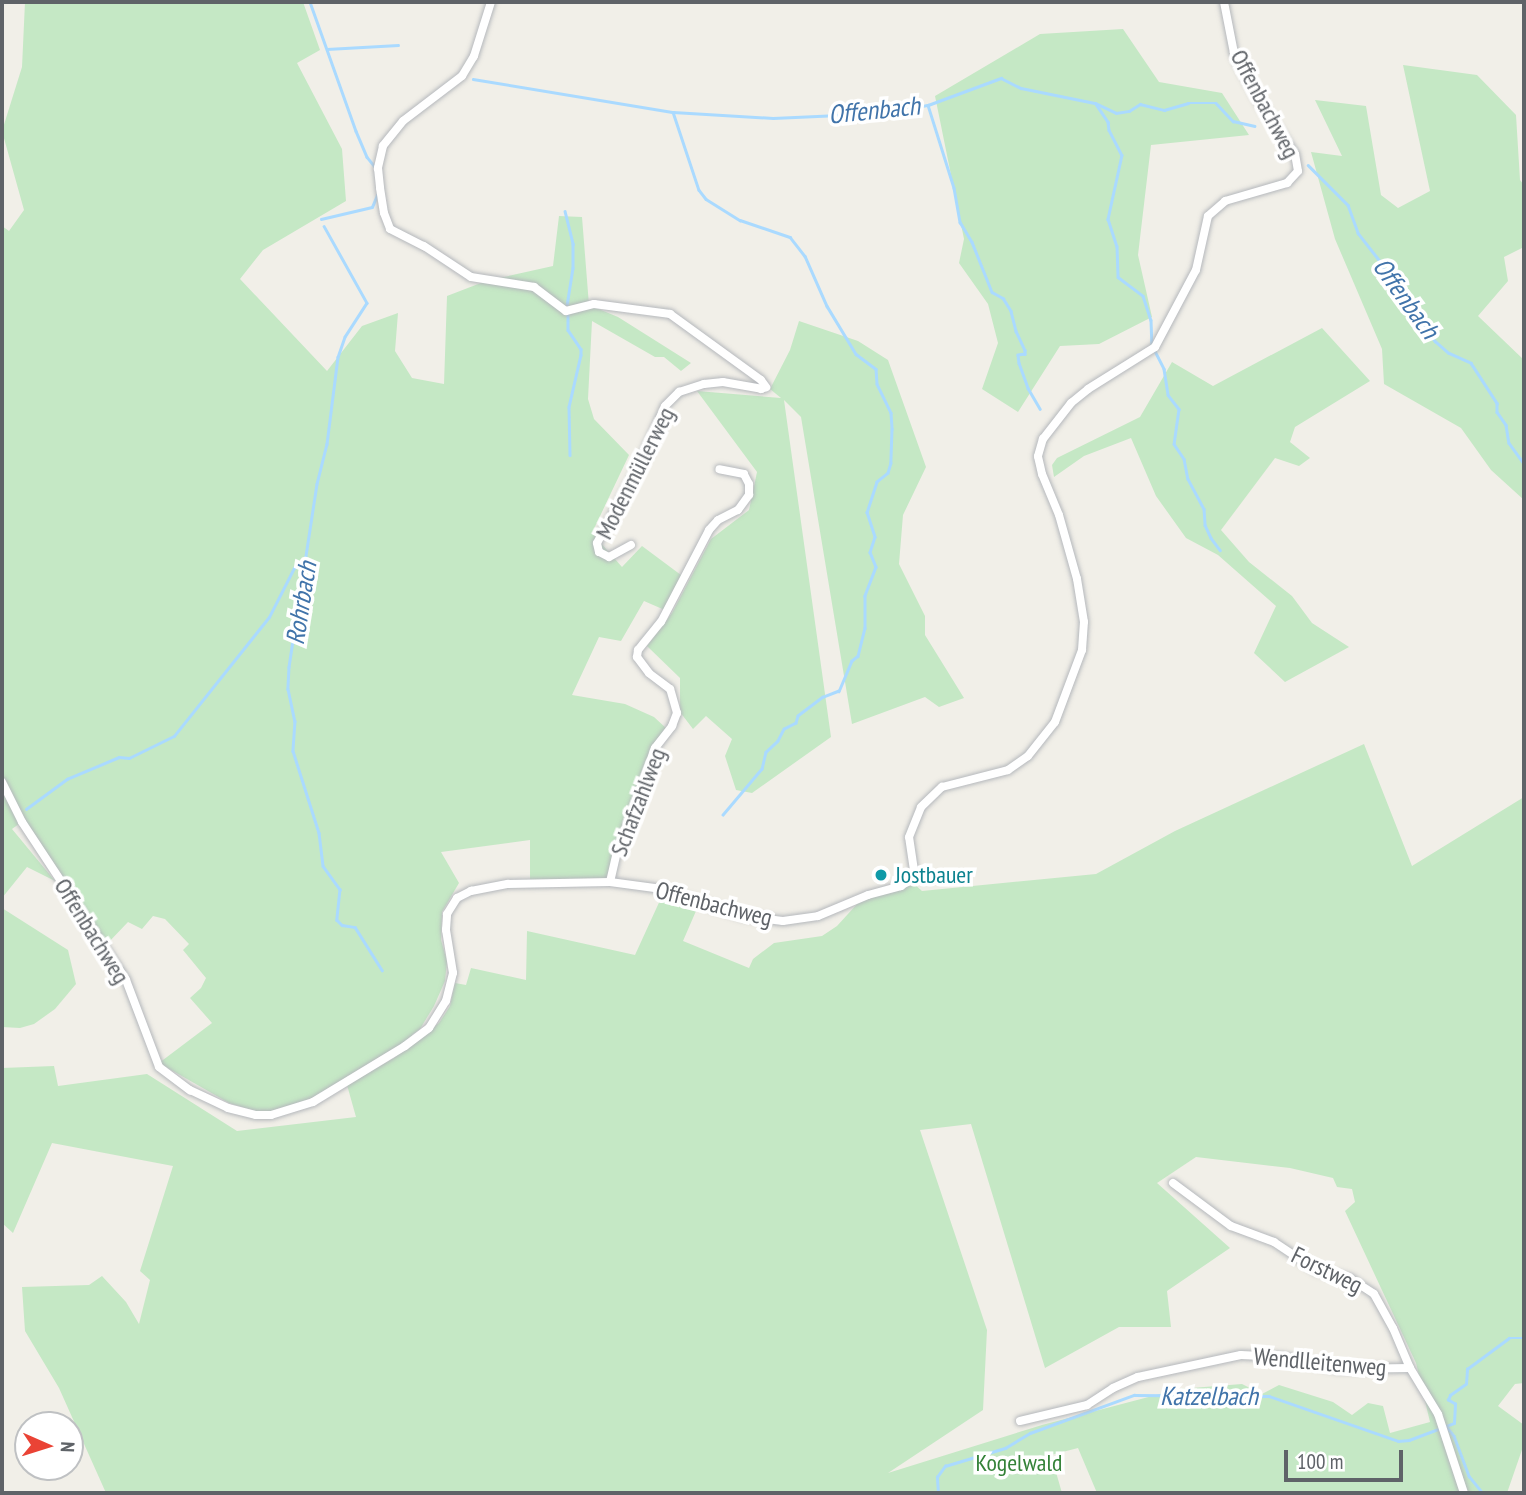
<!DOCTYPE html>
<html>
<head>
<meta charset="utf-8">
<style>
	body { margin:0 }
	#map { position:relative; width:1526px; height:1495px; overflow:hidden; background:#f1efe8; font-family:"PT Sans Narrow",sans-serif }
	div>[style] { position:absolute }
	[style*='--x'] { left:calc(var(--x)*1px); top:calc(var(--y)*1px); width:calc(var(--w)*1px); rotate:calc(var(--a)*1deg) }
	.green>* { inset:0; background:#c5e8c5 }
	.stream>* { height:2.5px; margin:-1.25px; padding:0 1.25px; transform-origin:1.25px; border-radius:1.25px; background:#aadaff }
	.roads { filter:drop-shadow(0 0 2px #b5b8bc) drop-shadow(0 0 2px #b5b8bc) }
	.street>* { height:8px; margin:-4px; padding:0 4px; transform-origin:4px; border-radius:4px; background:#fff }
	.dots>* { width:19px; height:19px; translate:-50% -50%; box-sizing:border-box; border:4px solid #fff; border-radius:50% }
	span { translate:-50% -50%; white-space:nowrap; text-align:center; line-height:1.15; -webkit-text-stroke:7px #fff; paint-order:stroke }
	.street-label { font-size:24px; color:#5f6368 }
	.culture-label { font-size:24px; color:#0d838f }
	.left { translate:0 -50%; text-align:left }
	.park-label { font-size:24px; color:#348238 }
	.water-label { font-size:26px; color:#4174aa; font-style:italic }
	.frame { position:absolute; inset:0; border:4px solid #5f6368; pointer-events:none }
	.north { position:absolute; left:14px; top:1411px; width:70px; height:70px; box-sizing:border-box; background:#fff; border:2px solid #bfc1c3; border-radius:50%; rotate:93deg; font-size:19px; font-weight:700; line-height:28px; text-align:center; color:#5f6368 }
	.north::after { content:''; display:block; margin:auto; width:24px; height:32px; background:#ea4335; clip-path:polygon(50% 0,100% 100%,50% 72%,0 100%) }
	.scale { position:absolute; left:1284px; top:1450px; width:119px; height:32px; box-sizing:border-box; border:4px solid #5f6368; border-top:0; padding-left:9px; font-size:21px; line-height:24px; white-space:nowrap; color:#5f6368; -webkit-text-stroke:5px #fff; paint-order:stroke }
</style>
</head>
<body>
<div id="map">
	<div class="green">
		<div style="clip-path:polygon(25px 2px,303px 2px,320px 50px,297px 63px,342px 149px,346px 201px,263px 250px,240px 279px,327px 371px,362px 326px,398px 313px,395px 351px,412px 378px,444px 384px,447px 296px,486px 281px,553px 266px,559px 216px,582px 217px,589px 305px,618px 317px,691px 363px,681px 371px,664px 357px,655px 357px,592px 321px,588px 399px,594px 419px,629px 455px,592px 533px,622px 567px,642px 546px,685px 578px,667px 611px,644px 601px,621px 641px,599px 637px,572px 695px,625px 704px,654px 717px,667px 729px,616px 847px,607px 877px,605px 879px,530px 881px,530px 840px,441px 852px,459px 883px,442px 912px,441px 940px,447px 961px,445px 981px,434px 1006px,420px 1029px,412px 1035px,413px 1039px,314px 1098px,277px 1111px,255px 1111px,229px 1103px,159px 1063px,212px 1023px,190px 998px,201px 988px,206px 978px,183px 950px,189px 944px,165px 919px,153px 916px,142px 929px,128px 922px,107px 944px,60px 872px,23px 821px,12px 829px,55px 881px,27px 867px,2px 898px,2px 226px,9px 231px,24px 210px,2px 131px,22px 67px)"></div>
		<div style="clip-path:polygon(1123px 29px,1159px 82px,1222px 93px,1249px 135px,1151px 145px,1138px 255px,1152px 317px,1099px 344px,1060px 346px,1018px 412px,982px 389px,998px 343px,988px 304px,959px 263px,964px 239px,935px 96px,1040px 34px)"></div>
		<div style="clip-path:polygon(1403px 65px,1477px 75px,1516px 115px,1520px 180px,1524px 185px,1524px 247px,1504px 257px,1508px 281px,1478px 316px,1524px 360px,1524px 500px,1491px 470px,1461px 428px,1384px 384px,1382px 349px,1335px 239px,1311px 152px,1342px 156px,1315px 100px,1366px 106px,1381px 195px,1398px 208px,1430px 191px)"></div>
		<div style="clip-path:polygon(799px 321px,858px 341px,888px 360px,926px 467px,903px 515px,899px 564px,925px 616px,925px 635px,964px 698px,939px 707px,925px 697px,852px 724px,801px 417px,784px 400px,831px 737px,752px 793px,736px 790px,725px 756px,732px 739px,706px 716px,693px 729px,680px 712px,680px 678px,647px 646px,672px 613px,711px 539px,749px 510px,757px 472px,697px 391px,781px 398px,770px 389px,790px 350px)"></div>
		<div style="clip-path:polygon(1322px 328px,1370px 381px,1295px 427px,1290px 442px,1310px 458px,1299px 466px,1275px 458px,1221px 530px,1249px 562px,1292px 596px,1312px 623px,1349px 647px,1285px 682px,1254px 653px,1276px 606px,1218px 555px,1186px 538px,1156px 496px,1131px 438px,1084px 456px,1054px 477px,1052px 465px,1057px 458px,1140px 417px,1172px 362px,1213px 386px)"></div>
		<div style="clip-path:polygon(evenodd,1364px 744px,1412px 866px,1524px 797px,1524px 1383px,1515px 1384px,1498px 1406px,1524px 1425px,1524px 1444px,1507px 1493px,1097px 1493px,1078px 1448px,1051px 1455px,1062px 1493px,106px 1493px,59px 1388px,25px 1331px,22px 1287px,89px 1285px,102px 1276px,126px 1302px,139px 1324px,150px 1280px,140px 1271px,173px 1166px,52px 1143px,13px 1233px,2px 1223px,2px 1068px,54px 1066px,58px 1086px,147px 1074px,237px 1131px,356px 1117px,347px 1085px,394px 1058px,439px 1023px,450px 1006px,455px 983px,466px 985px,471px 968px,526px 980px,527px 931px,635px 955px,662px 896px,669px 897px,696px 911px,683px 941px,749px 968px,753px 959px,774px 943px,822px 936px,837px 926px,858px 903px,912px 882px,922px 891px,1096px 874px,1175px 831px,1364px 744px,971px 1124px,1045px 1368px,1119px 1327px,1171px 1327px,1167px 1291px,1230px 1248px,1157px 1183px,1196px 1157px,1290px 1168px,1333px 1178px,1337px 1187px,1352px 1189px,1355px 1202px,1345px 1211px,1416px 1363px,1430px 1422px,1390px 1433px,1383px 1406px,1368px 1403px,1352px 1415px,1333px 1402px,1279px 1385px,1262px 1394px,1242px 1384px,1179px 1389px,1042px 1425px,888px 1473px,983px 1410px,987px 1330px,920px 1130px,971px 1124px)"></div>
		<div style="clip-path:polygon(2px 908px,68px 950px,76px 984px,55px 1009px,34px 1024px,20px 1028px,2px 1027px)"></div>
	</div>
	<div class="stream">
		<div style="--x:310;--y:2;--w:137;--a:70.4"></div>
		<div style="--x:356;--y:131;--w:28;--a:67"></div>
		<div style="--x:367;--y:157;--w:13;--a:51"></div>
		<div style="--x:327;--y:49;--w:71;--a:-3.2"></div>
		<div style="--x:473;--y:79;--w:203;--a:9.4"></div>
		<div style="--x:673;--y:112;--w:100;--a:3.4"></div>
		<div style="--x:773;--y:118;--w:110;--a:-2.6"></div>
		<div style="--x:883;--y:113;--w:46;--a:-10.1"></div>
		<div style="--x:928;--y:105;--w:78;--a:-20.3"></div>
		<div style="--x:1001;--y:78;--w:22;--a:27"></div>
		<div style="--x:1021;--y:88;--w:76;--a:11.5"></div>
		<div style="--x:1095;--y:103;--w:23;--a:25"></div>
		<div style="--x:1116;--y:113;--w:13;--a:-9"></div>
		<div style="--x:1129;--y:111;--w:13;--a:-32"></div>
		<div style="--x:1140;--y:104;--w:25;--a:14"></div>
		<div style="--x:1164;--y:110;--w:25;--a:-16"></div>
		<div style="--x:1188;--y:103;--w:28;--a:0"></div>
		<div style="--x:1216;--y:103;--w:25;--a:47"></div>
		<div style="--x:1233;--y:121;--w:22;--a:13"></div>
		<div style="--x:1096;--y:104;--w:22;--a:56"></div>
		<div style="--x:1108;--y:122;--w:8;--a:83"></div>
		<div style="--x:1109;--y:130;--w:28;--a:63"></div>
		<div style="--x:1122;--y:155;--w:66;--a:102.3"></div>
		<div style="--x:1108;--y:219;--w:28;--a:72"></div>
		<div style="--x:1117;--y:246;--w:31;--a:88"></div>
		<div style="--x:1118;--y:277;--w:31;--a:37"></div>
		<div style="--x:1143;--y:296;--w:25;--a:72"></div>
		<div style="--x:1151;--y:320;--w:24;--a:88"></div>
		<div style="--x:928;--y:105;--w:87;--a:72.6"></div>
		<div style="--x:954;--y:188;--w:35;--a:80"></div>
		<div style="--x:960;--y:222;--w:23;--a:59"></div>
		<div style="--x:972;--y:242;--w:54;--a:68.2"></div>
		<div style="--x:992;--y:292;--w:13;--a:29"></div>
		<div style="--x:1003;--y:298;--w:15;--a:58"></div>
		<div style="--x:1011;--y:311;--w:21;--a:76"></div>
		<div style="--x:1016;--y:331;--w:21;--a:65"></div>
		<div style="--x:1025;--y:350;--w:4;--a:90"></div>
		<div style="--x:1025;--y:354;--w:7;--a:172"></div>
		<div style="--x:1018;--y:355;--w:8;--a:83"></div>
		<div style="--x:1019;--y:363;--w:27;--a:70"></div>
		<div style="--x:1028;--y:388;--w:24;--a:60"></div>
		<div style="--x:673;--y:112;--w:82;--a:71.6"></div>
		<div style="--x:699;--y:190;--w:11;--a:52"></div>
		<div style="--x:706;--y:199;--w:40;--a:32"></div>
		<div style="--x:740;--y:220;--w:53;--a:18.8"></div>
		<div style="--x:790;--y:237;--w:24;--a:52"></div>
		<div style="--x:805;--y:256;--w:55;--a:66.3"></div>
		<div style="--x:827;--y:306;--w:56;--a:58.9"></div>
		<div style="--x:856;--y:354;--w:25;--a:37"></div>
		<div style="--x:876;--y:369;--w:15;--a:86"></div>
		<div style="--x:877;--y:384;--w:32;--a:64"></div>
		<div style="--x:891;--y:413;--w:16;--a:86"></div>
		<div style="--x:892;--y:429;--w:34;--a:92"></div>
		<div style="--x:891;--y:463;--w:10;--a:107"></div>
		<div style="--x:888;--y:473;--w:14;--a:141"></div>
		<div style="--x:877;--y:482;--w:32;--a:108"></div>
		<div style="--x:867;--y:512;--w:26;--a:72"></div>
		<div style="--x:875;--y:537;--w:16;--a:108"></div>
		<div style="--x:870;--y:552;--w:16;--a:68"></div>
		<div style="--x:876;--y:567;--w:31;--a:111"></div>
		<div style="--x:865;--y:596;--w:32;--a:90"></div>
		<div style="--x:865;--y:628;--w:29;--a:104"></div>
		<div style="--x:858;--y:656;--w:8;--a:140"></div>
		<div style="--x:852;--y:661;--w:33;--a:113"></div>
		<div style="--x:839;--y:691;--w:17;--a:159"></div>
		<div style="--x:823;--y:697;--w:31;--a:143"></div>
		<div style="--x:798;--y:716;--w:7;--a:106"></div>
		<div style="--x:796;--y:723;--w:13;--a:153"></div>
		<div style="--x:784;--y:729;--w:13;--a:117"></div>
		<div style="--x:778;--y:741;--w:16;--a:137"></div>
		<div style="--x:766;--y:752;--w:17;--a:103"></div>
		<div style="--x:762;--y:769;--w:60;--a:130.3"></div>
		<div style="--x:1308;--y:165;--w:57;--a:45"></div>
		<div style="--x:1348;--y:205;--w:30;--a:70"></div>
		<div style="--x:1358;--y:233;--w:39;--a:52"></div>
		<div style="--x:1382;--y:264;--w:22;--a:69"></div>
		<div style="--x:1390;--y:285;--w:38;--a:42"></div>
		<div style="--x:1418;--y:310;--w:15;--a:70"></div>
		<div style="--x:1423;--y:324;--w:21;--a:55"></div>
		<div style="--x:1435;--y:341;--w:18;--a:41"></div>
		<div style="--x:1449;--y:353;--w:24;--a:24"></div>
		<div style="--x:1471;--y:363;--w:48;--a:57"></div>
		<div style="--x:1497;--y:403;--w:9;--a:90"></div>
		<div style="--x:1497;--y:412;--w:16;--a:55"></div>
		<div style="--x:1506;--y:425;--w:18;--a:81"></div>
		<div style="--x:1509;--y:443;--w:26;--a:54"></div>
		<div style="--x:565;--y:211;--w:34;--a:76"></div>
		<div style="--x:573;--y:244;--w:24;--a:90"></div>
		<div style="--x:573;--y:268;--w:37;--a:99"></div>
		<div style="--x:321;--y:219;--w:52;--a:-13.2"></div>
		<div style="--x:372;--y:207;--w:13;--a:-67"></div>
		<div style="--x:324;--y:226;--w:88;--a:60.8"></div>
		<div style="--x:367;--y:303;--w:40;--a:122.9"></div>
		<div style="--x:345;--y:337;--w:21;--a:109"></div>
		<div style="--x:338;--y:357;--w:88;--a:97.2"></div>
		<div style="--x:327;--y:444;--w:41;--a:104"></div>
		<div style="--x:317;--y:484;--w:185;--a:98.7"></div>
		<div style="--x:289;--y:667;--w:22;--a:93"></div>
		<div style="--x:288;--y:689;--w:33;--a:78"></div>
		<div style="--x:295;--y:721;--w:30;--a:94"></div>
		<div style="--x:293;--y:751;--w:86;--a:72.4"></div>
		<div style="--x:319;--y:833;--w:33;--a:83"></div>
		<div style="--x:323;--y:866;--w:29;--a:54"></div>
		<div style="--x:340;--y:889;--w:31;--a:96"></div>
		<div style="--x:337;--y:920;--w:7;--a:45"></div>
		<div style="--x:342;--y:925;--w:13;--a:9"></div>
		<div style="--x:355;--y:927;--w:51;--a:57.9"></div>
		<div style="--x:568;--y:314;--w:16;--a:90"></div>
		<div style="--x:568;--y:330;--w:23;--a:56"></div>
		<div style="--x:581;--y:349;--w:6;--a:90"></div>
		<div style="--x:581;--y:355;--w:53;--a:103"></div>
		<div style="--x:569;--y:407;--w:48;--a:88.8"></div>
		<div style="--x:1155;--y:351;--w:20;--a:63"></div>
		<div style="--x:1164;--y:369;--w:26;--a:81"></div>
		<div style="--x:1168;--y:395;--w:18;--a:52"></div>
		<div style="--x:1179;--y:409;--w:35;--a:98"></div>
		<div style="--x:1174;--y:444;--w:18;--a:56"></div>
		<div style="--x:1184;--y:459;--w:20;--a:79"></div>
		<div style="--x:1188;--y:479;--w:34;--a:62"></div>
		<div style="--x:1204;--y:509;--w:16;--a:86"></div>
		<div style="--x:1205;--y:525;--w:14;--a:65"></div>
		<div style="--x:1211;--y:538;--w:15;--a:53"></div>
		<div style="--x:26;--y:809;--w:51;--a:-36.2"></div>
		<div style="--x:67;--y:779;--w:56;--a:-22.9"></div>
		<div style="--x:119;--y:757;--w:10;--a:6"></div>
		<div style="--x:129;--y:758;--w:50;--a:-26.1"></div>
		<div style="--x:174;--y:736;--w:152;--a:-51.4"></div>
		<div style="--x:269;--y:617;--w:55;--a:-63"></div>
		<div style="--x:294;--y:568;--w:13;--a:-32"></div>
		<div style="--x:1446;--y:1426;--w:13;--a:51"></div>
		<div style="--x:1454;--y:1436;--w:43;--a:69.4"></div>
		<div style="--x:1469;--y:1476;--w:22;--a:51"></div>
		<div style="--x:938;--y:1493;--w:16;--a:-94"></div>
		<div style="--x:937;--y:1477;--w:14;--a:-54"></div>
		<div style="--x:945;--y:1466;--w:63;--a:-16.7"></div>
		<div style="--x:1005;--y:1448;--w:29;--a:-31"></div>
		<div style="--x:1030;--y:1433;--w:111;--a:-20.1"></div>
		<div style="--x:1134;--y:1395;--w:135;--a:0.4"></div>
		<div style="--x:1269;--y:1396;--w:137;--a:19.2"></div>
		<div style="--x:1398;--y:1441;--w:11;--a:-5"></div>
		<div style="--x:1409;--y:1440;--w:48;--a:-20.7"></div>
		<div style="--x:1454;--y:1423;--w:19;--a:-87"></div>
		<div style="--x:1455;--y:1404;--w:8;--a:-150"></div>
		<div style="--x:1448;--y:1400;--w:5;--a:-68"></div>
		<div style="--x:1450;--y:1395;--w:19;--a:-35"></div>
		<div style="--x:1466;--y:1384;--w:15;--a:-86"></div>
		<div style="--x:1467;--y:1369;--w:52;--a:-36.4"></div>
		<div style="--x:1509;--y:1338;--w:15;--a:0"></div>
	</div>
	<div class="roads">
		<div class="street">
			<div style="--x:491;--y:2;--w:57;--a:107.5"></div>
			<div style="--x:474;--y:56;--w:23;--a:121"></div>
			<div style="--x:462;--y:76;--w:74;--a:142.7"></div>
			<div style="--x:403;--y:121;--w:32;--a:129"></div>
			<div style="--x:383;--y:146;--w:23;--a:103"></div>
			<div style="--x:378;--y:168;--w:20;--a:84"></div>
			<div style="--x:380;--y:188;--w:25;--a:81"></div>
			<div style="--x:384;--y:213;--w:17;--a:69"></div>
			<div style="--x:390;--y:229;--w:38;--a:27"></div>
			<div style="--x:424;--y:246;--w:56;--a:33.4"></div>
			<div style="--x:471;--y:277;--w:64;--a:9"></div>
			<div style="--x:534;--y:287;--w:40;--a:37"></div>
			<div style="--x:566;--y:311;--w:29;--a:-14"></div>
			<div style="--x:594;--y:304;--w:77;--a:7.5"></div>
			<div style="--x:670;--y:314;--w:112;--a:36"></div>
			<div style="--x:761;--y:380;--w:9;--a:54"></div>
			<div style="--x:631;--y:545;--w:25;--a:151"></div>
			<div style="--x:609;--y:557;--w:11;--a:-153"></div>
			<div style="--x:599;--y:552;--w:9;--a:-103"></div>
			<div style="--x:597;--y:543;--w:81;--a:-61.2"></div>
			<div style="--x:636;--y:472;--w:72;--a:-66.3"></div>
			<div style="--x:665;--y:406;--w:20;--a:-45"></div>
			<div style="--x:679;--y:392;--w:26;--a:-18"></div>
			<div style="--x:704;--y:384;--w:19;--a:-6"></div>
			<div style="--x:723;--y:382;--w:39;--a:10"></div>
			<div style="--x:761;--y:389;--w:5;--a:-22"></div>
			<div style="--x:2;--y:782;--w:45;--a:63.4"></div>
			<div style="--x:22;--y:822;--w:189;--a:56.6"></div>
			<div style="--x:126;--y:980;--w:93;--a:69.2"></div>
			<div style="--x:159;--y:1067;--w:39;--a:37"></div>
			<div style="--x:190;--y:1090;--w:42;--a:25.3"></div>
			<div style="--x:228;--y:1108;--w:29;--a:14"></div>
			<div style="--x:256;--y:1115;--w:15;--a:0"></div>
			<div style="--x:271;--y:1115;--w:44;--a:-17.2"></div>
			<div style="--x:313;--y:1102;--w:108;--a:-31.3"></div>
			<div style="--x:405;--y:1046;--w:30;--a:-37"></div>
			<div style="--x:429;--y:1028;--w:32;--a:-58"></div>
			<div style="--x:446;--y:1001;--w:29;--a:-76"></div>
			<div style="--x:453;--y:973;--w:44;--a:-99.2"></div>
			<div style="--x:446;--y:930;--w:16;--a:-86"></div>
			<div style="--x:447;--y:914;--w:19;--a:-58"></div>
			<div style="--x:457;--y:898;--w:16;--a:-27"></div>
			<div style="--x:471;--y:891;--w:38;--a:-11"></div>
			<div style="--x:508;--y:884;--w:102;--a:-1.1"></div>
			<div style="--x:610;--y:882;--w:45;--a:7.6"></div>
			<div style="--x:655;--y:888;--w:92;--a:17.7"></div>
			<div style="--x:743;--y:916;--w:40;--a:7.1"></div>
			<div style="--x:783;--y:921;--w:35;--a:-8"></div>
			<div style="--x:818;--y:916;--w:54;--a:-22.8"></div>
			<div style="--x:868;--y:895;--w:34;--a:-15"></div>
			<div style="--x:901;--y:886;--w:17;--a:-33"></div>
			<div style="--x:915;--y:877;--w:40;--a:-98.5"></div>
			<div style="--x:909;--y:837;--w:32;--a:-68"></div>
			<div style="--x:921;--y:807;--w:29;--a:-44"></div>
			<div style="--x:942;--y:787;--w:68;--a:-14.4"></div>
			<div style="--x:1008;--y:770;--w:24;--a:-35"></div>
			<div style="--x:1028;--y:756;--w:43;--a:-51.5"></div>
			<div style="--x:1055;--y:722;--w:77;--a:-69.4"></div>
			<div style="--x:1082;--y:650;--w:28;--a:-86"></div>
			<div style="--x:1084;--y:622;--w:44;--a:-99.2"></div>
			<div style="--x:1077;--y:579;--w:66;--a:-105.7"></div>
			<div style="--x:1059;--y:515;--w:44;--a:-112.5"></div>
			<div style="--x:1042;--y:474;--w:18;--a:-103"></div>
			<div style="--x:1038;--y:456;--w:18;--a:-74"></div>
			<div style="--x:1043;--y:439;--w:46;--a:-52.1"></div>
			<div style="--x:1071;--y:403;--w:22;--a:-39"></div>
			<div style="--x:1088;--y:389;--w:79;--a:-32.1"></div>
			<div style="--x:1155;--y:347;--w:87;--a:-62"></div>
			<div style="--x:1196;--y:270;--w:55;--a:-77.5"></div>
			<div style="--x:1208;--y:216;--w:23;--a:-41"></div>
			<div style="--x:1225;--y:201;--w:65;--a:-16.2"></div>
			<div style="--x:1287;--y:183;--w:16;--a:-47"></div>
			<div style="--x:1298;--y:171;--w:17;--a:-100"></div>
			<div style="--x:1295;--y:154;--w:58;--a:-124.5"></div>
			<div style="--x:1262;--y:106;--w:43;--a:-118.9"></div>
			<div style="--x:1241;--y:68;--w:17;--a:-115"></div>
			<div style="--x:1234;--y:53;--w:52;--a:-101.1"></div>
			<div style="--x:610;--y:882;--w:28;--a:-77"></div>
			<div style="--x:616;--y:855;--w:114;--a:-70"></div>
			<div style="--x:655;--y:748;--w:28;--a:-52"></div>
			<div style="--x:672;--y:726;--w:14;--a:-69"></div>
			<div style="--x:677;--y:713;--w:25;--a:-106"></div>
			<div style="--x:670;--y:689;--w:26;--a:-143"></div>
			<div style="--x:649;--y:673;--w:20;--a:-127"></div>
			<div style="--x:637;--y:657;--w:7;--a:-82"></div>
			<div style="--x:638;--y:650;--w:36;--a:-51"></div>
			<div style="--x:661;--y:622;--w:104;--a:-62.4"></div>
			<div style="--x:709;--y:530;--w:13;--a:-48"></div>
			<div style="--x:718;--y:520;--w:22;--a:-27"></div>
			<div style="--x:738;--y:510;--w:19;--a:-54"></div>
			<div style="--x:749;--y:495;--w:11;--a:-90"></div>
			<div style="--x:749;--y:484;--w:11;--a:-117"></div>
			<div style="--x:744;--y:474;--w:25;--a:-169"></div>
			<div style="--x:1173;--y:1183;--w:72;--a:36.6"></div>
			<div style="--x:1231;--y:1226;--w:46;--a:20.4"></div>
			<div style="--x:1274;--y:1242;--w:50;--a:33.7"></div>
			<div style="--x:1316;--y:1270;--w:36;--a:14"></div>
			<div style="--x:1351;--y:1279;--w:27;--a:33"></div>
			<div style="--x:1374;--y:1294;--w:39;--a:61"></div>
			<div style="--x:1393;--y:1328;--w:43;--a:67"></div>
			<div style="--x:1410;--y:1368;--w:54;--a:58.7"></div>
			<div style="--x:1438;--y:1414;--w:83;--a:71.8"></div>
			<div style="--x:1020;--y:1421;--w:69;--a:-13.4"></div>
			<div style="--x:1087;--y:1405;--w:31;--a:-33"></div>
			<div style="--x:1113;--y:1388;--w:27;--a:-24"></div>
			<div style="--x:1138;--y:1377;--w:105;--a:-12.1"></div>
			<div style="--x:1241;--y:1355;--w:42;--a:2.7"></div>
			<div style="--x:1283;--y:1357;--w:57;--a:12.1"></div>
			<div style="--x:1339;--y:1369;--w:71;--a:-0.8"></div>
		</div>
	</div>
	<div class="dots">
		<div style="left:881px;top:875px;background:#0f9aa8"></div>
	</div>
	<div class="street-label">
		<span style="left:1265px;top:104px;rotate:62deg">Offenbachweg</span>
		<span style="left:635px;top:473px;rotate:-63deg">Modenmüllerweg</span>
		<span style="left:638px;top:802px;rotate:-69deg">Schafzahlweg</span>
		<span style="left:714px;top:904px;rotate:14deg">Offenbachweg</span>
		<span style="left:92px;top:931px;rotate:58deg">Offenbachweg</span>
		<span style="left:1327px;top:1270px;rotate:26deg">Forstweg</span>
		<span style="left:1320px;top:1362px;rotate:5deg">Wendlleitenweg</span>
	</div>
	<div class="culture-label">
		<span class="left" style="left:895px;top:875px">Jostbauer</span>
	</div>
	<div class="park-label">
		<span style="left:1019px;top:1463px">Kogelwald</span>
	</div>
	<div class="water-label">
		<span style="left:874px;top:110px;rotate:-6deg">Offenbach</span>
		<span style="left:1406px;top:298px;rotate:54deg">Offenbach</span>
		<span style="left:301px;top:603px;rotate:-81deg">Rohrbach</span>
		<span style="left:1209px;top:1396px">Katzelbach</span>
	</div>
	<div class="frame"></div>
	<div class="north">N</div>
	<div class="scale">100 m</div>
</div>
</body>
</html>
